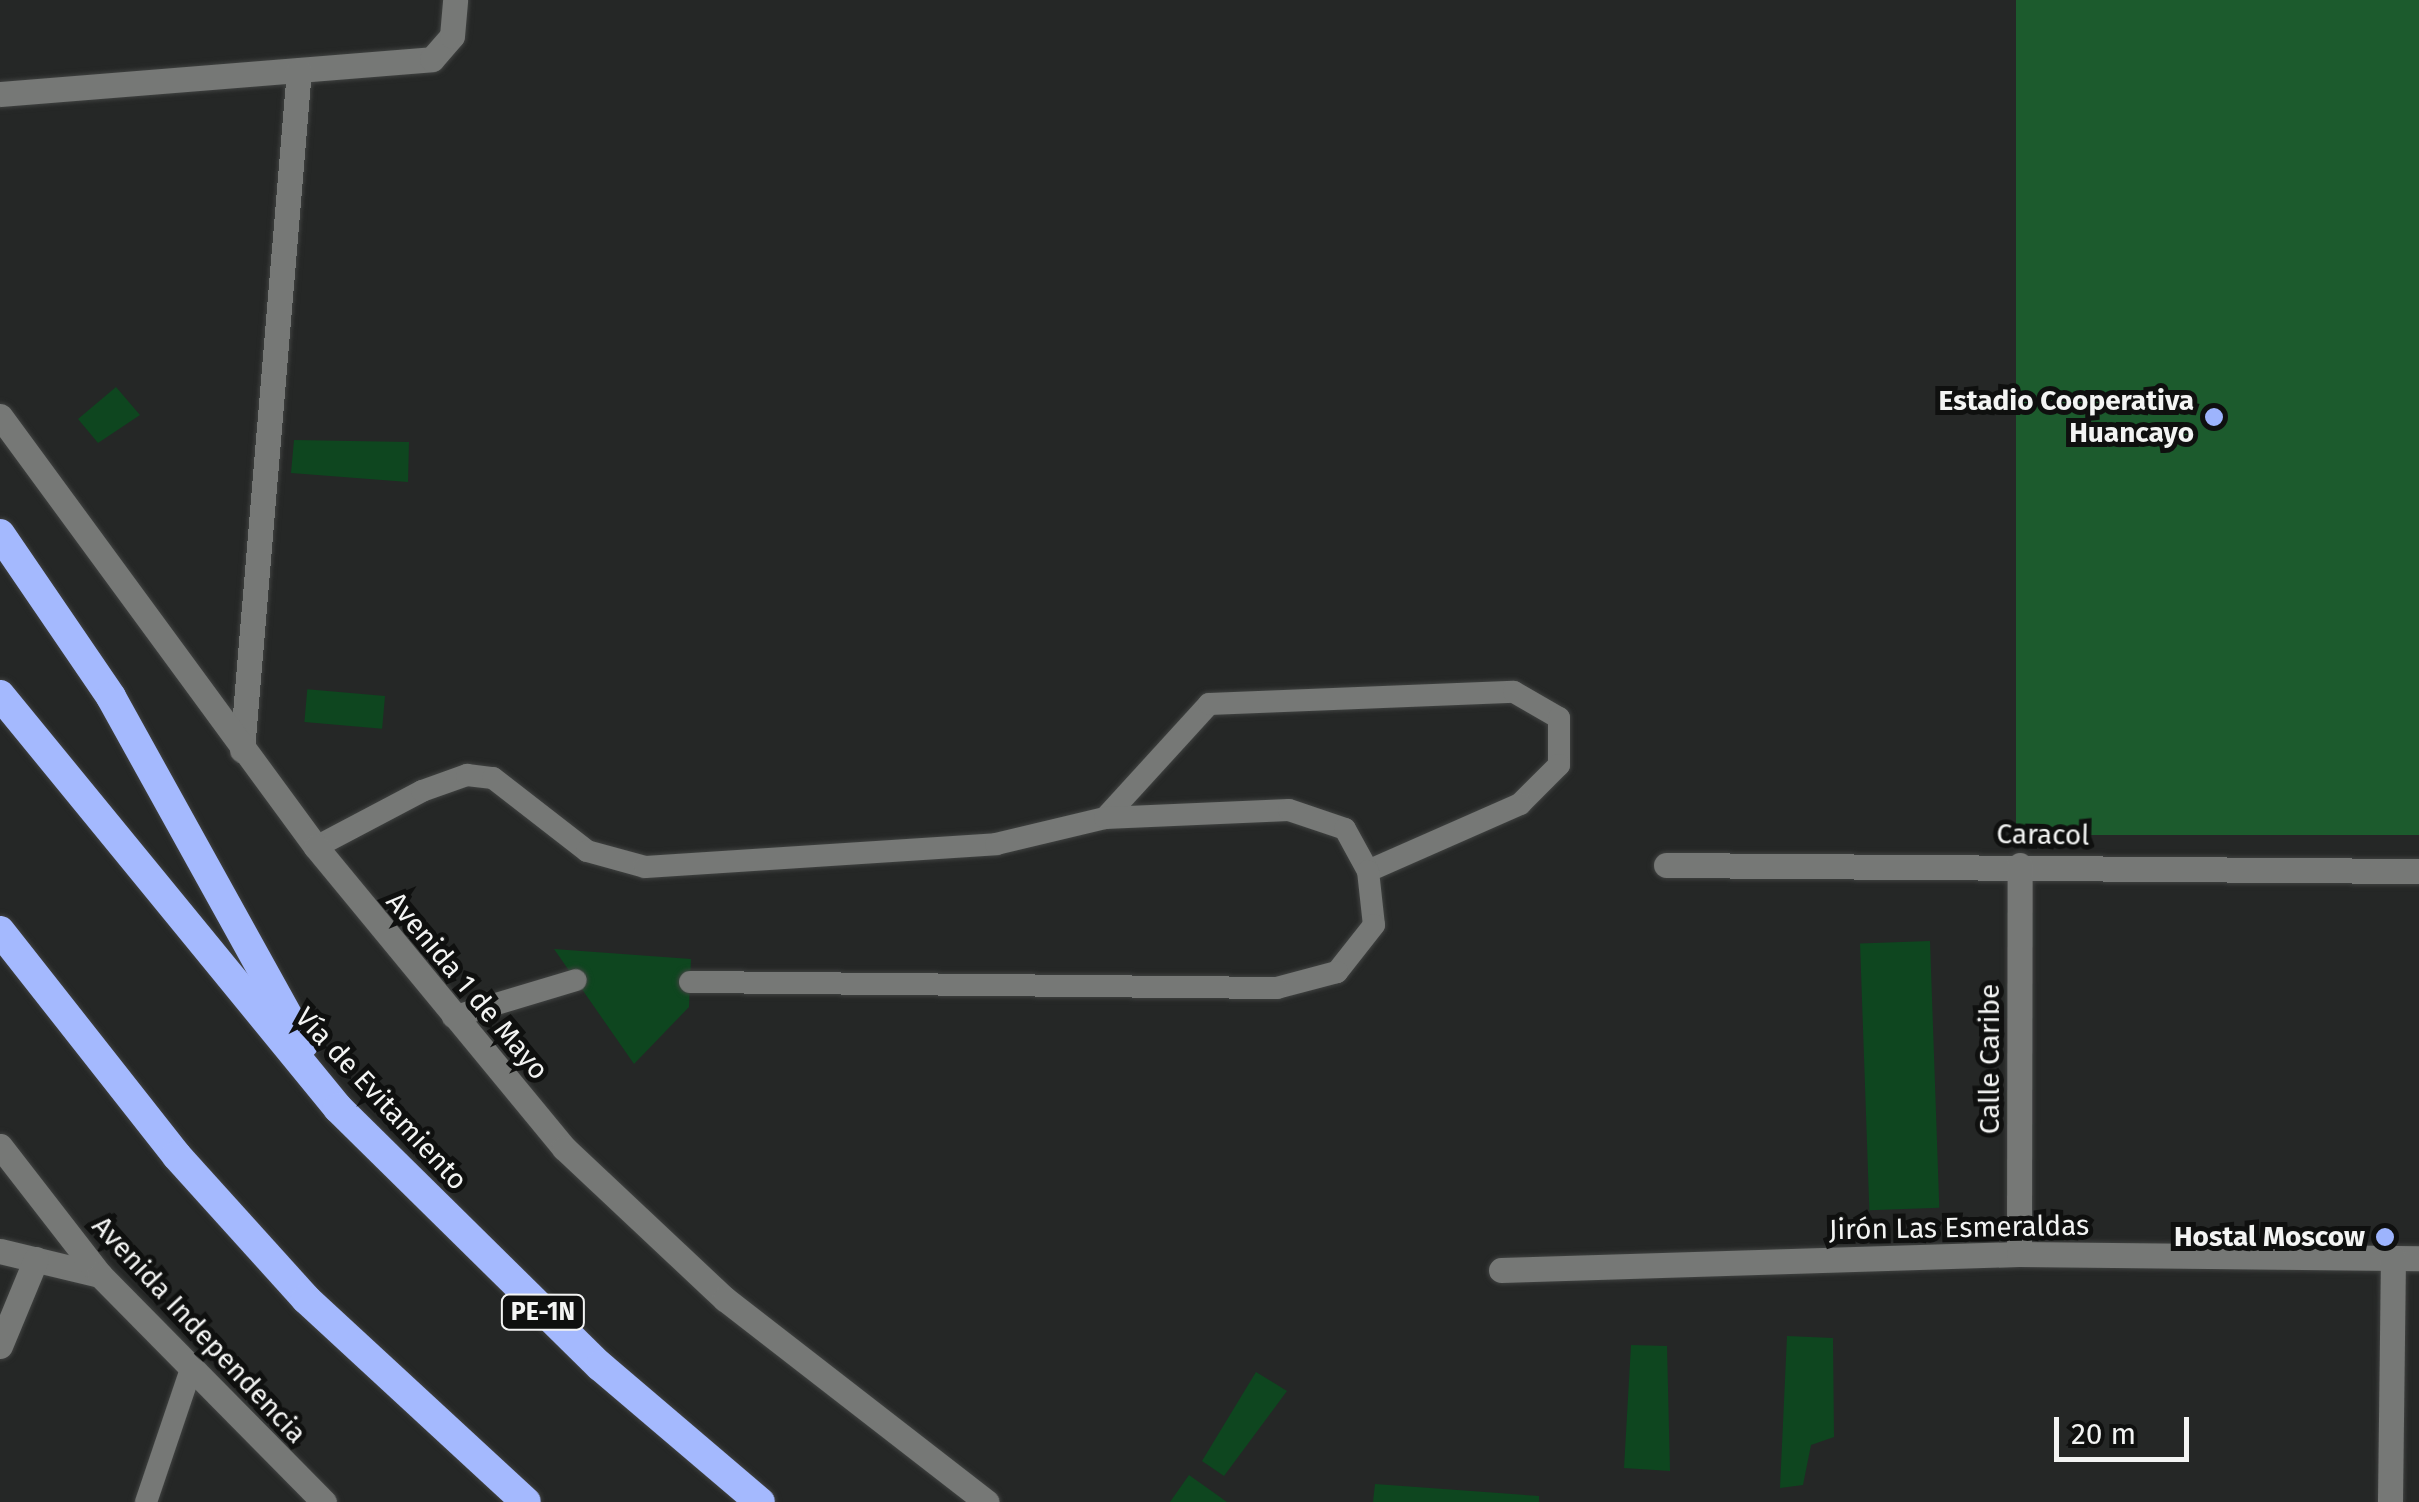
<!DOCTYPE html>
<html>
<head>
<meta charset="utf-8">
<style>
	body { margin:0 }
	#map { position:relative; width:2419px; height:1502px; overflow:hidden; background:#252726; font-family:"Fira Sans",sans-serif }
	div>[style] { position:absolute }
	[style*='--x'] { left:calc(var(--x)*1px); top:calc(var(--y)*1px); width:calc(var(--w)*1px); rotate:calc(var(--a)*1deg) }
	.green>* { inset:0; background:#1c5b2d; transform-origin:0 0 }
	.building>* { inset:0; background:#0e461f; transform-origin:0 0 }
	.roads { filter:drop-shadow(0 0 2px #404241) drop-shadow(0 0 2px #404241) }
	.lane>* { height:22px; margin:-11px; padding:0 11px; transform-origin:11px; border-radius:11px; background:#767876 }
	.street>* { height:25px; margin:-12.5px; padding:0 12.5px; transform-origin:12.5px; border-radius:12.5px; background:#767876 }
	.secondary>* { height:25px; margin:-12.5px; padding:0 12.5px; transform-origin:12.5px; border-radius:12.5px; background:#767876 }
	.highway>* { height:30px; margin:-15px; padding:0 15px; transform-origin:15px; border-radius:15px; background:#a4b9fe }
	.dots>* { width:28px; height:28px; translate:-50% -50%; box-sizing:border-box; border:5px solid #0f100f; border-radius:50% }
	span { translate:-50% -50%; white-space:nowrap; text-align:center; line-height:1.15; -webkit-text-stroke:10px #0f100f; paint-order:stroke }
	.shield-label span { padding:2px 8px; background:#0f100f; border:2px solid; border-radius:8px; -webkit-text-stroke-width:0 }
	.shield-label { font-size:25px; color:#f3f4f3; font-weight:700 }
	.poi-label { font-size:28px; color:#f3f4f3; font-weight:700 }
	.right { translate:-100% -50%; text-align:right }
	.street-label { font-size:28px; color:#f3f4f3 }
	.scale { position:absolute; left:2054px; top:1417px; width:135px; height:45px; box-sizing:border-box; border:5px solid #f3f4f3; border-top:0; padding-left:12px; font-size:30px; line-height:35px; white-space:nowrap; color:#f3f4f3; -webkit-text-stroke:8px #0f100f; paint-order:stroke }
</style>
</head>
<body>
<div id="map">
	<div class="green">
		<div style="left:2016px;top:0;width:403px;height:835px"></div>
	</div>
	<div class="building">
		<div style="clip-path:polygon(116px 387px,140px 415px,98px 443px,78px 419px)"></div>
		<div style="clip-path:polygon(294px 440px,409px 442px,408px 482px,291px 473px)"></div>
		<div style="left:385px;top:696px;width:33px;height:78px;rotate:95deg"></div>
		<div style="left:1930px;top:941px;width:267px;height:70px;rotate:88deg"></div>
		<div style="clip-path:polygon(554px 949px,691px 959px,689px 1007px,634px 1064px)"></div>
		<div style="clip-path:polygon(1787px 1336px,1833px 1338px,1834px 1437px,1811px 1445px,1803px 1485px,1780px 1488px)"></div>
		<div style="clip-path:polygon(1631px 1345px,1667px 1346px,1670px 1471px,1624px 1468px)"></div>
		<div style="clip-path:polygon(1256px 1372px,1287px 1391px,1224px 1476px,1202px 1461px)"></div>
		<div style="clip-path:polygon(1189px 1475px,1227px 1502px,1170px 1502px)"></div>
		<div style="clip-path:polygon(1375px 1484px,1539px 1496px,1539px 1502px,1373px 1502px)"></div>
	</div>
	<div class="roads">
		<div class="lane">
			<div style="--x:1105;--y:818;--w:154;--a:-47.6"></div>
			<div style="--x:1209;--y:704;--w:305;--a:-2.3"></div>
			<div style="--x:1514;--y:692;--w:52;--a:30"></div>
			<div style="--x:1559;--y:718;--w:47;--a:90"></div>
			<div style="--x:1559;--y:765;--w:55;--a:135"></div>
			<div style="--x:1520;--y:804;--w:166;--a:156.2"></div>
			<div style="--x:316;--y:847;--w:120;--a:-27.8"></div>
			<div style="--x:422;--y:791;--w:48;--a:-19.6"></div>
			<div style="--x:467;--y:775;--w:26;--a:7"></div>
			<div style="--x:493;--y:778;--w:119;--a:37.8"></div>
			<div style="--x:587;--y:851;--w:60;--a:15.4"></div>
			<div style="--x:645;--y:867;--w:352;--a:-3.7"></div>
			<div style="--x:996;--y:844;--w:112;--a:-13.4"></div>
			<div style="--x:1105;--y:818;--w:184;--a:-2.5"></div>
			<div style="--x:1289;--y:810;--w:59;--a:18.7"></div>
			<div style="--x:1345;--y:829;--w:48;--a:61.3"></div>
			<div style="--x:1368;--y:871;--w:54;--a:83.7"></div>
			<div style="--x:1374;--y:925;--w:60;--a:128.2"></div>
			<div style="--x:1337;--y:972;--w:62;--a:165.1"></div>
			<div style="--x:1277;--y:988;--w:587;--a:-179.41"></div>
			<div style="--x:453;--y:1017;--w:128;--a:-16.7"></div>
			<div style="--x:146;--y:1502;--w:140;--a:-71.3"></div>
		</div>
		<div class="street">
			<div style="--x:0;--y:94;--w:433;--a:-4.6"></div>
			<div style="--x:432;--y:59;--w:30;--a:-49"></div>
			<div style="--x:452;--y:36;--w:36;--a:-85"></div>
			<div style="--x:242;--y:750;--w:682;--a:-85.21"></div>
			<div style="--x:1666;--y:865;--w:753;--a:0.46"></div>
			<div style="--x:0;--y:1251;--w:103;--a:13.5"></div>
			<div style="--x:2019;--y:1254;--w:389;--a:-89.9"></div>
			<div style="--x:1501;--y:1270;--w:518;--a:-1.77"></div>
			<div style="--x:2019;--y:1254;--w:400;--a:0.6"></div>
			<div style="--x:0;--y:1346;--w:94;--a:-67.5"></div>
			<div style="--x:2390;--y:1502;--w:244;--a:-89.3"></div>
		</div>
		<div class="secondary">
			<div style="--x:0;--y:416;--w:534;--a:53.75"></div>
			<div style="--x:316;--y:847;--w:390;--a:50.5"></div>
			<div style="--x:564;--y:1148;--w:221;--a:43.2"></div>
			<div style="--x:725;--y:1299;--w:331;--a:37.8"></div>
			<div style="--x:0;--y:1146;--w:163;--a:52.2"></div>
			<div style="--x:100;--y:1275;--w:319;--a:45.4"></div>
		</div>
		<div class="highway">
			<div style="--x:0;--y:534;--w:197;--a:55.7"></div>
			<div style="--x:111;--y:697;--w:397;--a:61"></div>
			<div style="--x:0;--y:695;--w:534;--a:50.7"></div>
			<div style="--x:338;--y:1108;--w:368;--a:44.6"></div>
			<div style="--x:600;--y:1366;--w:210;--a:40.4"></div>
			<div style="--x:0;--y:931;--w:286;--a:51.8"></div>
			<div style="--x:177;--y:1156;--w:193;--a:47.9"></div>
			<div style="--x:306;--y:1299;--w:299;--a:42.7"></div>
		</div>
	</div>
	<div class="dots">
		<div style="left:2214px;top:417px;background:#9db4fd"></div>
		<div style="left:2385px;top:1237px;background:#9db4fd"></div>
	</div>
	<div class="shield-label">
		<span style="left:543px;top:1312px">PE-1N</span>
	</div>
	<div class="poi-label">
		<span class="right" style="left:2194px;top:417px">Estadio Cooperativa<br>Huancayo</span>
		<span class="right" style="left:2365px;top:1237px">Hostal Moscow</span>
	</div>
	<div class="street-label">
		<span style="left:2043px;top:835px;rotate:1deg">Caracol</span>
		<span style="left:467px;top:986px;rotate:50deg">Avenida 1 de Mayo</span>
		<span style="left:1990px;top:1059px;rotate:-90deg">Calle Caribe</span>
		<span style="left:381px;top:1099px;rotate:47deg">Vía de Evitamiento</span>
		<span style="left:1959px;top:1228px;rotate:-1deg">Jirón Las Esmeraldas</span>
		<span style="left:199px;top:1330px;rotate:47deg">Avenida Independencia</span>
	</div>
	<div class="scale">20 m</div>
</div>
</body>
</html>
